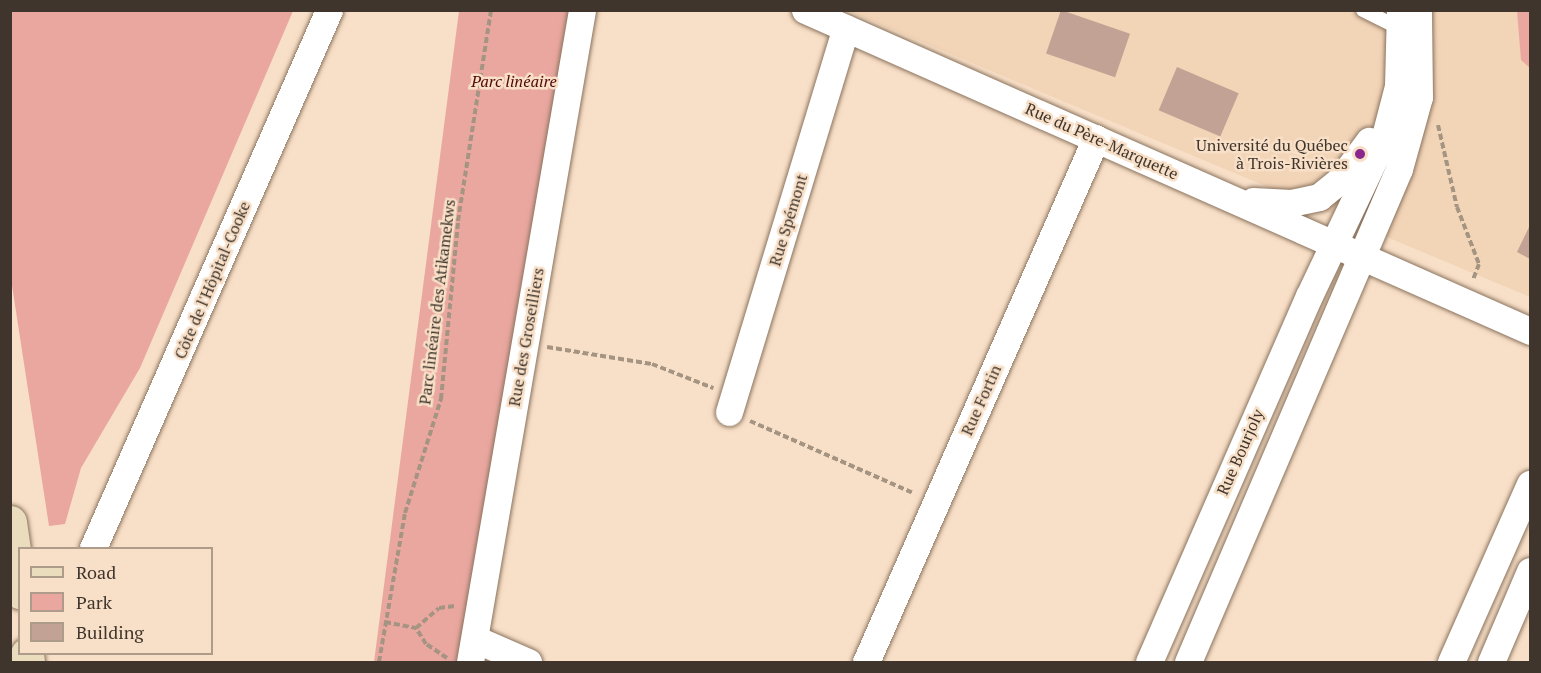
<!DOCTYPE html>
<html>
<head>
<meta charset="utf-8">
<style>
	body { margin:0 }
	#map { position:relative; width:1541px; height:673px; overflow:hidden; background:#f8dfc7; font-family:"PT Serif",serif }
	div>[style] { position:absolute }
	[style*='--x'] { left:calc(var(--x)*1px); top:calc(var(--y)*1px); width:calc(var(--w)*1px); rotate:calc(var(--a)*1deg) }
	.built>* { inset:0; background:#f2d4b7 }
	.green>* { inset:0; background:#e9a7a0 }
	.building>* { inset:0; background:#c1a294; transform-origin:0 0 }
	.path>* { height:4px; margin-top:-2px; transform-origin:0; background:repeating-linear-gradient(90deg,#a69483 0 6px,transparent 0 9px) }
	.roads { filter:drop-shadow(0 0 2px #8a735e) drop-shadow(0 0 2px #8a735e) }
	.lane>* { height:14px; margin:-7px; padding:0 7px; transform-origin:7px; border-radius:7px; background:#fff }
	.street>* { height:27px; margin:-13.5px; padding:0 13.5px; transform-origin:13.5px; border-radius:13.5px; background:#fff }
	.secondary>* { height:33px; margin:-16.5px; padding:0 16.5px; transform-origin:16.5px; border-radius:16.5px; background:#e9ddbe }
	.dots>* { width:16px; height:16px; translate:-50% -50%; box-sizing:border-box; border:3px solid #f8dfc7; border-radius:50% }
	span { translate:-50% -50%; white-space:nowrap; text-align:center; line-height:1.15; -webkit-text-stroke:5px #f8dfc7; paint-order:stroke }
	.park-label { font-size:16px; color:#530709; font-style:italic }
	.street-label { font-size:16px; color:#3f352c }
	.poi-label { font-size:16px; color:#3f352c }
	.right { translate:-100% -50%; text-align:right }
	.frame { position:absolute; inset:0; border:12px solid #3f352c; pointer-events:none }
	.legend { position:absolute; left:18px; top:547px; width:195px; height:108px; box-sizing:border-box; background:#f8dfc7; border:2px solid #ae9b89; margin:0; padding:8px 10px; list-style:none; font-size:18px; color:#3f352c }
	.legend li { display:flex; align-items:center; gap:12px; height:30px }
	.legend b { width:30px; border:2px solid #ae9b89 }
</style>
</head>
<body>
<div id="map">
	<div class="built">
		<div style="clip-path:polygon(848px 11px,1530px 11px,1530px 297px)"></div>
	</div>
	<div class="green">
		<div style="clip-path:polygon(10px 11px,293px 11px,140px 368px,81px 468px,65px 524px,49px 526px,11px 279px)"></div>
		<div style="clip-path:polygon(459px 11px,590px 11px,481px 662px,374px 662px)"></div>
		<div style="clip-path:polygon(1517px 11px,1530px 11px,1530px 68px,1521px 60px)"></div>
	</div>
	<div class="building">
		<div style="left:1061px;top:10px;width:73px;height:46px;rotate:19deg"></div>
		<div style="left:1177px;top:67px;width:67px;height:47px;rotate:23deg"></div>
		<div style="clip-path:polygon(1530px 225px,1530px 259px,1517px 252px)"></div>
	</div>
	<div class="path">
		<div style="--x:1438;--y:125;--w:84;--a:77"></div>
		<div style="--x:1457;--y:207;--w:61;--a:68.9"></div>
		<div style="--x:1479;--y:264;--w:17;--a:111"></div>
		<div style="--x:547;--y:347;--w:106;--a:9.2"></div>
		<div style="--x:652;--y:364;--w:66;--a:21.5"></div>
		<div style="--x:750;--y:421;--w:178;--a:23.8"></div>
		<div style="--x:385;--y:622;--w:32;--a:11"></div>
		<div style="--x:447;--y:658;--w:25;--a:-146"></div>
		<div style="--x:426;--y:644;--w:19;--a:-122"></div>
		<div style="--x:416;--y:628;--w:30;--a:-41"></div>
		<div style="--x:439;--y:608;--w:16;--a:-7"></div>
		<div style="--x:379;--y:662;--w:151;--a:-80.1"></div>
		<div style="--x:405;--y:513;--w:120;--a:-72.5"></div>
		<div style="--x:441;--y:399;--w:179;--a:-84.5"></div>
		<div style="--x:458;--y:221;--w:214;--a:-81.1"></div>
	</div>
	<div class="roads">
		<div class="lane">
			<div style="--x:1363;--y:10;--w:42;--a:26.6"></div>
		</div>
		<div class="street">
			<div style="--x:805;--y:10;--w:793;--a:23.88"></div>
			<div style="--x:1253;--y:201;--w:38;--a:3"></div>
			<div style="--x:1291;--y:203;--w:29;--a:-12"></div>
			<div style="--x:1319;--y:197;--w:27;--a:-39"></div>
			<div style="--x:1340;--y:180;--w:49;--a:-53.4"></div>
			<div style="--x:729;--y:412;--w:401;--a:-73.1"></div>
			<div style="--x:93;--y:548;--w:587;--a:-66.31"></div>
			<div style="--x:475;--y:639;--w:58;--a:23.5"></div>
			<div style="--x:470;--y:662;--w:662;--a:-80.25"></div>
			<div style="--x:866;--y:662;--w:572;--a:-66.3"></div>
			<div style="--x:1149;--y:662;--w:399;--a:-66.4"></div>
			<div style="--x:1309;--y:296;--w:177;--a:-64.6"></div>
			<div style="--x:1385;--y:136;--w:52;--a:-75.4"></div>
			<div style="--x:1398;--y:86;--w:76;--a:-88.5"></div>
			<div style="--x:1188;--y:662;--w:536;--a:-66.83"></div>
			<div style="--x:1399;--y:169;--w:75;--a:-74.5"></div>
			<div style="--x:1419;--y:97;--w:87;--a:-90.7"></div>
			<div style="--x:1451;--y:662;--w:195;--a:-66.1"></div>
			<div style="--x:1491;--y:662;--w:99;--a:-66.8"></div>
		</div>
		<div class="secondary">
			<div style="--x:10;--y:522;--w:71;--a:81.9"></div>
			<div style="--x:27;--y:654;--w:8;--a:83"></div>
		</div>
	</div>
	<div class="dots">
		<div style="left:1360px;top:154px;background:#8b268c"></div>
	</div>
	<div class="park-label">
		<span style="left:514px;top:81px">Parc linéaire</span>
	</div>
	<div class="street-label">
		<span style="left:1102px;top:141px;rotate:24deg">Rue du Père-Marquette</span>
		<span style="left:788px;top:220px;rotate:-73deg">Rue Spémont</span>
		<span style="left:212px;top:280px;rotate:-67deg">Côte de l'Hôpital-Cooke</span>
		<span style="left:437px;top:302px;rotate:-83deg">Parc linéaire des Atikamekws</span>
		<span style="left:526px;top:337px;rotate:-80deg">Rue des Groseilliers</span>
		<span style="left:981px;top:400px;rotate:-66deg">Rue Fortin</span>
		<span style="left:1240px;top:452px;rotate:-66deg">Rue Bourjoly</span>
	</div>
	<div class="poi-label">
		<span class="right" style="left:1348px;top:154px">Université du Québec<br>à Trois-Rivières</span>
	</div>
	<div class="frame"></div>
	<ul class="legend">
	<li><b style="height:8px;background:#e9ddbe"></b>Road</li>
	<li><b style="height:16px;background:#e9a7a0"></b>Park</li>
	<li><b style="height:16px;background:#c1a294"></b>Building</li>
	</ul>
</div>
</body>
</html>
